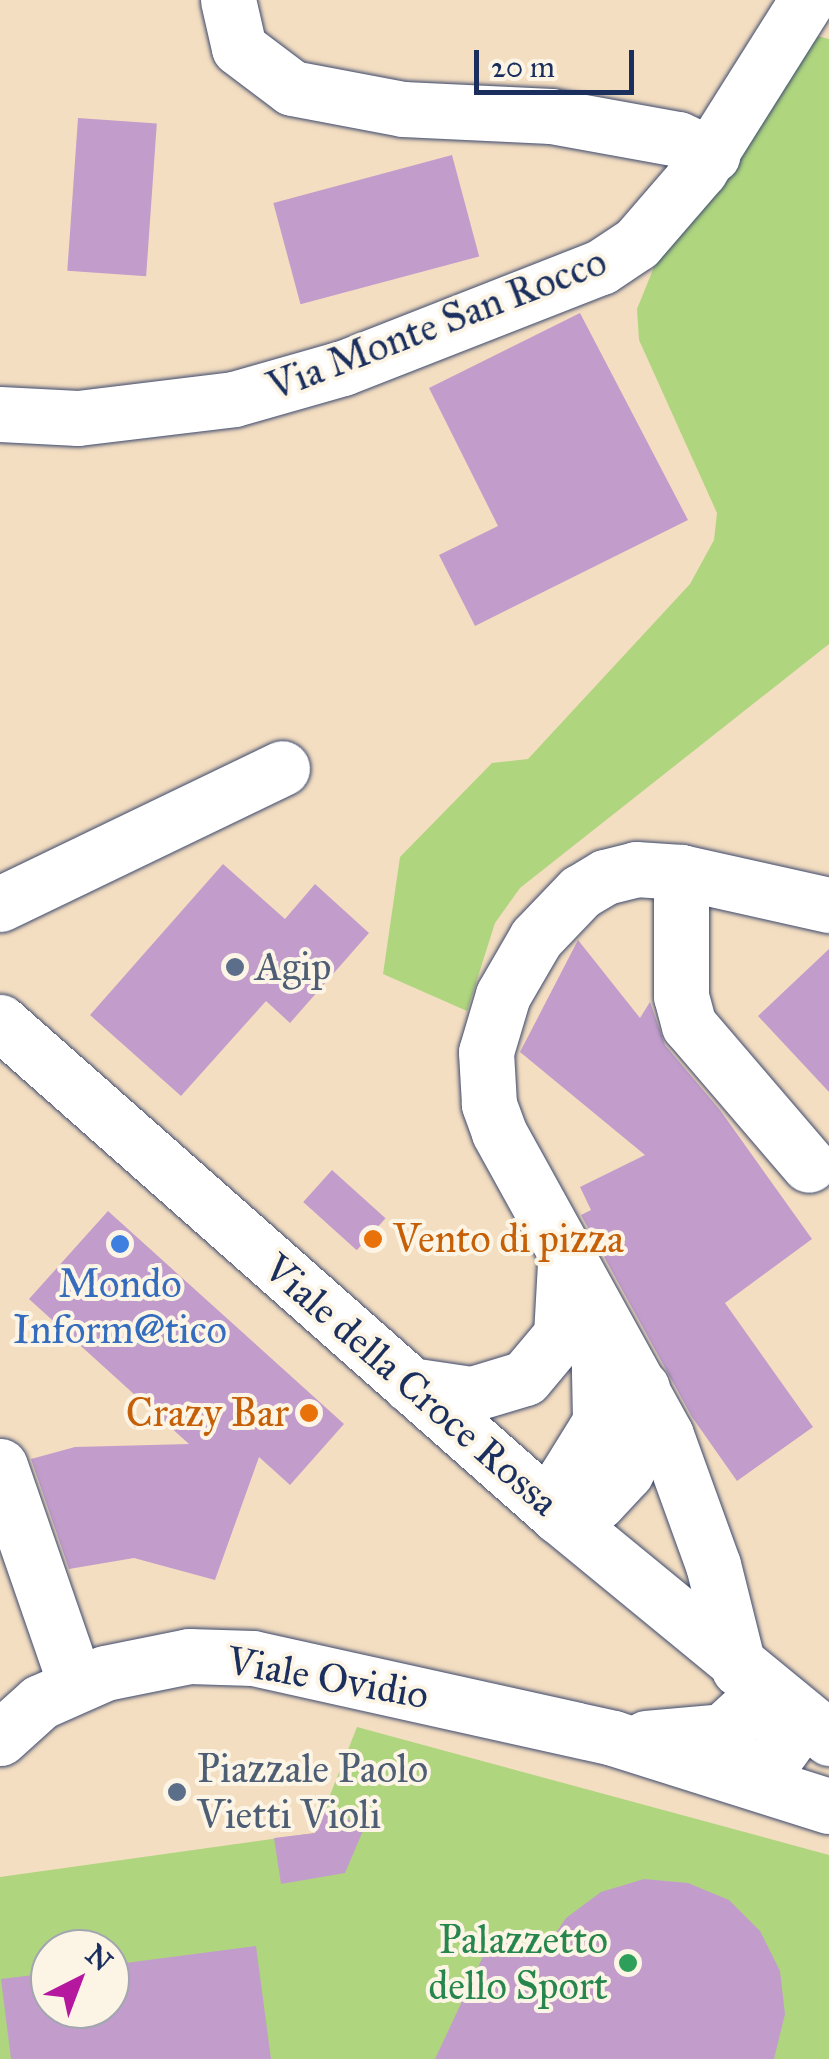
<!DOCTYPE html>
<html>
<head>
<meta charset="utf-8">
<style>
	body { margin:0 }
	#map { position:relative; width:829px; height:2059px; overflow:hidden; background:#f4dec1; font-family:"IM FELL Great Primer",serif }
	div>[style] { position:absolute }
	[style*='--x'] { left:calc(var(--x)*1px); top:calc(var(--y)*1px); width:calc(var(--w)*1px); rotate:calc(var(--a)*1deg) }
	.green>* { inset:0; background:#afd57f }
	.building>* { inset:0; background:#c29dcb; transform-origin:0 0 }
	.roads { filter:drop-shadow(0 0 2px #3c496d) drop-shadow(0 0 2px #3c496d) }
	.minor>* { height:55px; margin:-27.5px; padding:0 27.5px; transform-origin:27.5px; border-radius:27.5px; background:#fff }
	.major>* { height:55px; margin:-27.5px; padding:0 27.5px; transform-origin:27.5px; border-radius:27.5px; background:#fff }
	.dots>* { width:28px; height:28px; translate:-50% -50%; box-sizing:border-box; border:5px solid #fcf5e5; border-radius:50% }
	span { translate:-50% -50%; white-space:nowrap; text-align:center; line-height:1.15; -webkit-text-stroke:8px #fcf5e5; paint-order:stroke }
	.street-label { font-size:40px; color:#1b2f5e }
	.service-label { font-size:40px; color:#4e5e75 }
	.left { translate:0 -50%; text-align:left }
	.food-label { font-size:40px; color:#c56008 }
	.right { translate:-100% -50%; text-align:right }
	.shop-label { font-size:40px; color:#366cbe }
	.leisure-label { font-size:40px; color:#27864d }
	.north { position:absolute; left:30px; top:1929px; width:100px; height:100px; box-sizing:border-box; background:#fcf5e5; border:2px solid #a2a6af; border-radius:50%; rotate:42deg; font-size:28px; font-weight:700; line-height:40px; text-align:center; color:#1b2f5e }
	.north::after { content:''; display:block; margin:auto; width:35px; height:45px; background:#b5179e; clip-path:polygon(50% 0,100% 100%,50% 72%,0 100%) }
	.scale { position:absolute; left:474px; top:50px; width:160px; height:45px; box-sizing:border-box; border:5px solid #1b2f5e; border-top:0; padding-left:12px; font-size:30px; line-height:35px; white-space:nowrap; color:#1b2f5e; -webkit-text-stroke:8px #fcf5e5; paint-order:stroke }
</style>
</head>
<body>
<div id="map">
	<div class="green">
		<div style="clip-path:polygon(814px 35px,829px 39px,829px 644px,520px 888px,495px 923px,467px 1011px,383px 974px,400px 857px,492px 763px,528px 759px,690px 584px,714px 540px,717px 513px,639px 340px,637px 309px,654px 267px)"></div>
		<div style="clip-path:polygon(evenodd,357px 1727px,829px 1855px,829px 2059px,0 2059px,0 1877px,315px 1833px,357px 1727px,50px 1949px,110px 1949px,110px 2009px,50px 2009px,50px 1949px)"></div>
	</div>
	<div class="building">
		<div style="left:78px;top:118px;width:79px;height:153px;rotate:4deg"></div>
		<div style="left:452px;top:155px;width:105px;height:185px;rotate:75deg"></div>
		<div style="clip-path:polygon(580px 313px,688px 520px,475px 626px,439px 555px,498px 526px,429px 388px)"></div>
		<div style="clip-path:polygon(223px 864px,285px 919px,315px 884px,369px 933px,290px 1023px,266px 1001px,181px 1096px,90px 1015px)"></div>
		<div style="clip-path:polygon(578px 940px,640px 1018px,650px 1002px,665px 1045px,720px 1110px,812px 1239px,725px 1303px,813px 1427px,737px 1481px,692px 1417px,581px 1215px,591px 1210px,580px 1187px,645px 1155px,520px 1052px)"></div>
		<div style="clip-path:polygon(829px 949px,829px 1092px,758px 1016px)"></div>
		<div style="left:332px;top:1170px;width:72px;height:43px;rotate:42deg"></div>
		<div style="clip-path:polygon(108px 1211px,344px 1424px,290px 1485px,259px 1457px,215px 1580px,134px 1558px,69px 1569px,31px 1459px,75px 1447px,189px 1444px,29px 1299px)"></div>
		<div style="clip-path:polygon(324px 1810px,365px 1826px,345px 1873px,281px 1884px,274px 1838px,315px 1833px)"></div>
		<div style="clip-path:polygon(644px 1879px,688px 1883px,729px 1900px,760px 1931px,780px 1971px,785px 2014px,774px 2059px,435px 2059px,494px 1933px,541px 1955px,566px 1918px,601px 1892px)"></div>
		<div style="clip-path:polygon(256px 1946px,271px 2059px,11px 2059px,1px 1979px,50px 1973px,50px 2009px,110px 2009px,110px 1965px)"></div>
	</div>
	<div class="roads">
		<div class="minor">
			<div style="--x:228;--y:0;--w:49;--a:77.1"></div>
			<div style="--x:239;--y:48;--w:66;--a:37"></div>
			<div style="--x:292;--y:88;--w:113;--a:10.7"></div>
			<div style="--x:403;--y:109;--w:148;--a:2.7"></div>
			<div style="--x:551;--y:116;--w:129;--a:10.3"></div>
			<div style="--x:678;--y:139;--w:38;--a:25"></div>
			<div style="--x:0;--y:414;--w:78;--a:2.9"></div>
			<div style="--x:78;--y:418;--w:157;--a:-6.9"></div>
			<div style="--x:234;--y:399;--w:113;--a:-15.9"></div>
			<div style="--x:343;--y:368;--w:277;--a:-21.4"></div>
			<div style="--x:601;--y:267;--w:43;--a:-33.7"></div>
			<div style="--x:637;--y:243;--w:96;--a:-49.2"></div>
			<div style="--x:700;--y:170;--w:201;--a:-57.8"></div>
			<div style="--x:681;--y:872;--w:124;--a:90"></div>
			<div style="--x:681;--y:996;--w:30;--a:75"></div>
			<div style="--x:689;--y:1025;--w:184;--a:49.4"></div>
			<div style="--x:0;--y:904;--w:313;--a:-25.7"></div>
			<div style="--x:598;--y:1325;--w:97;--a:88.8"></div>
			<div style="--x:600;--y:1422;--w:65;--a:121.7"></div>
			<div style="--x:566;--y:1477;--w:40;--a:100"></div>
			<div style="--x:559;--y:1516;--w:41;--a:-19.7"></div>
			<div style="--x:598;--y:1502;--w:41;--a:-47"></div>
			<div style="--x:626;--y:1472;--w:40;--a:-66.6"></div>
			<div style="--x:642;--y:1435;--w:47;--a:-90"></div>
			<div style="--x:410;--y:1385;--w:63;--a:8.3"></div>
			<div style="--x:472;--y:1394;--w:55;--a:-16.8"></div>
			<div style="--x:525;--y:1378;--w:56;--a:-50.1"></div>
			<div style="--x:561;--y:1335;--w:72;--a:-86.8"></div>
			<div style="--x:0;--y:1466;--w:230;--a:70.9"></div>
			<div style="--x:739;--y:1669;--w:107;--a:-104"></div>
			<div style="--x:713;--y:1565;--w:138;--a:-109.9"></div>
			<div style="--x:666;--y:1435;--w:346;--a:-118.9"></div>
			<div style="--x:499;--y:1132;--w:30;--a:-110"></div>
			<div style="--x:489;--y:1104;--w:52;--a:-93.3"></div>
			<div style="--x:486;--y:1052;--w:59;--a:-73.4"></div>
			<div style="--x:503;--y:995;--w:66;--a:-59.9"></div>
			<div style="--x:536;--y:938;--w:64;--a:-46.3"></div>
			<div style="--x:580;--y:892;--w:29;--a:-31"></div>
			<div style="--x:605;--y:877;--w:32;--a:-14"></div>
			<div style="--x:636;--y:869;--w:45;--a:3.8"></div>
			<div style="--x:681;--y:872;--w:152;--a:12.6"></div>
			<div style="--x:0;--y:1738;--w:54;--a:-42"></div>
			<div style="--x:40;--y:1702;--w:71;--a:-24"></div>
			<div style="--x:105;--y:1673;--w:86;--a:-11.4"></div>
			<div style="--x:189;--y:1656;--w:64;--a:1.8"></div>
			<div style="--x:253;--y:1658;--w:369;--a:12.5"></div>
			<div style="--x:613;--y:1738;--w:226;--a:17.5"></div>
			<div style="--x:646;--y:1738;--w:77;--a:-5.2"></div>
			<div style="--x:723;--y:1731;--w:59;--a:-42.9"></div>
			<div style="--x:714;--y:1767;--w:32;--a:9"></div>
			<div style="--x:746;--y:1772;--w:28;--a:-21"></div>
			<div style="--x:772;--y:1762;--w:31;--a:-54"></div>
			<div style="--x:790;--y:1737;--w:26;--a:-88"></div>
		</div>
		<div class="major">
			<div style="--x:0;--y:1022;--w:746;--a:41.47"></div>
			<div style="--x:559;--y:1516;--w:350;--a:39.4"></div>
		</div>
	</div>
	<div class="dots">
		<div style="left:235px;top:967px;background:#5c6f8a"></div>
		<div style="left:373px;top:1239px;background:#e8710a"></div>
		<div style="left:120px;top:1244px;background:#3f7fe0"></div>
		<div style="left:309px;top:1413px;background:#e8710a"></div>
		<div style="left:177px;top:1792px;background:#5c6f8a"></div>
		<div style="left:628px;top:1963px;background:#2e9e5b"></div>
	</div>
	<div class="street-label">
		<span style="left:437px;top:324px;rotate:-21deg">Via Monte San Rocco</span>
		<span style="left:411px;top:1385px;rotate:41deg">Viale della Croce Rossa</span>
		<span style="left:328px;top:1678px;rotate:10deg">Viale Ovidio</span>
	</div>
	<div class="service-label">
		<span class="left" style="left:255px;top:967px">Agip</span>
		<span class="left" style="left:197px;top:1792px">Piazzale Paolo<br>Vietti Violi</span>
	</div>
	<div class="food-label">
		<span class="left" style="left:393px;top:1239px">Vento di pizza</span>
		<span class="right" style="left:289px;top:1413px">Crazy Bar</span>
	</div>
	<div class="shop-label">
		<span style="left:120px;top:1307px">Mondo<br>Inform@tico</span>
	</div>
	<div class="leisure-label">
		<span class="right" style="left:608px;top:1963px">Palazzetto<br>dello Sport</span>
	</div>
	<div class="north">N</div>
	<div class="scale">20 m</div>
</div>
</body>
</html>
